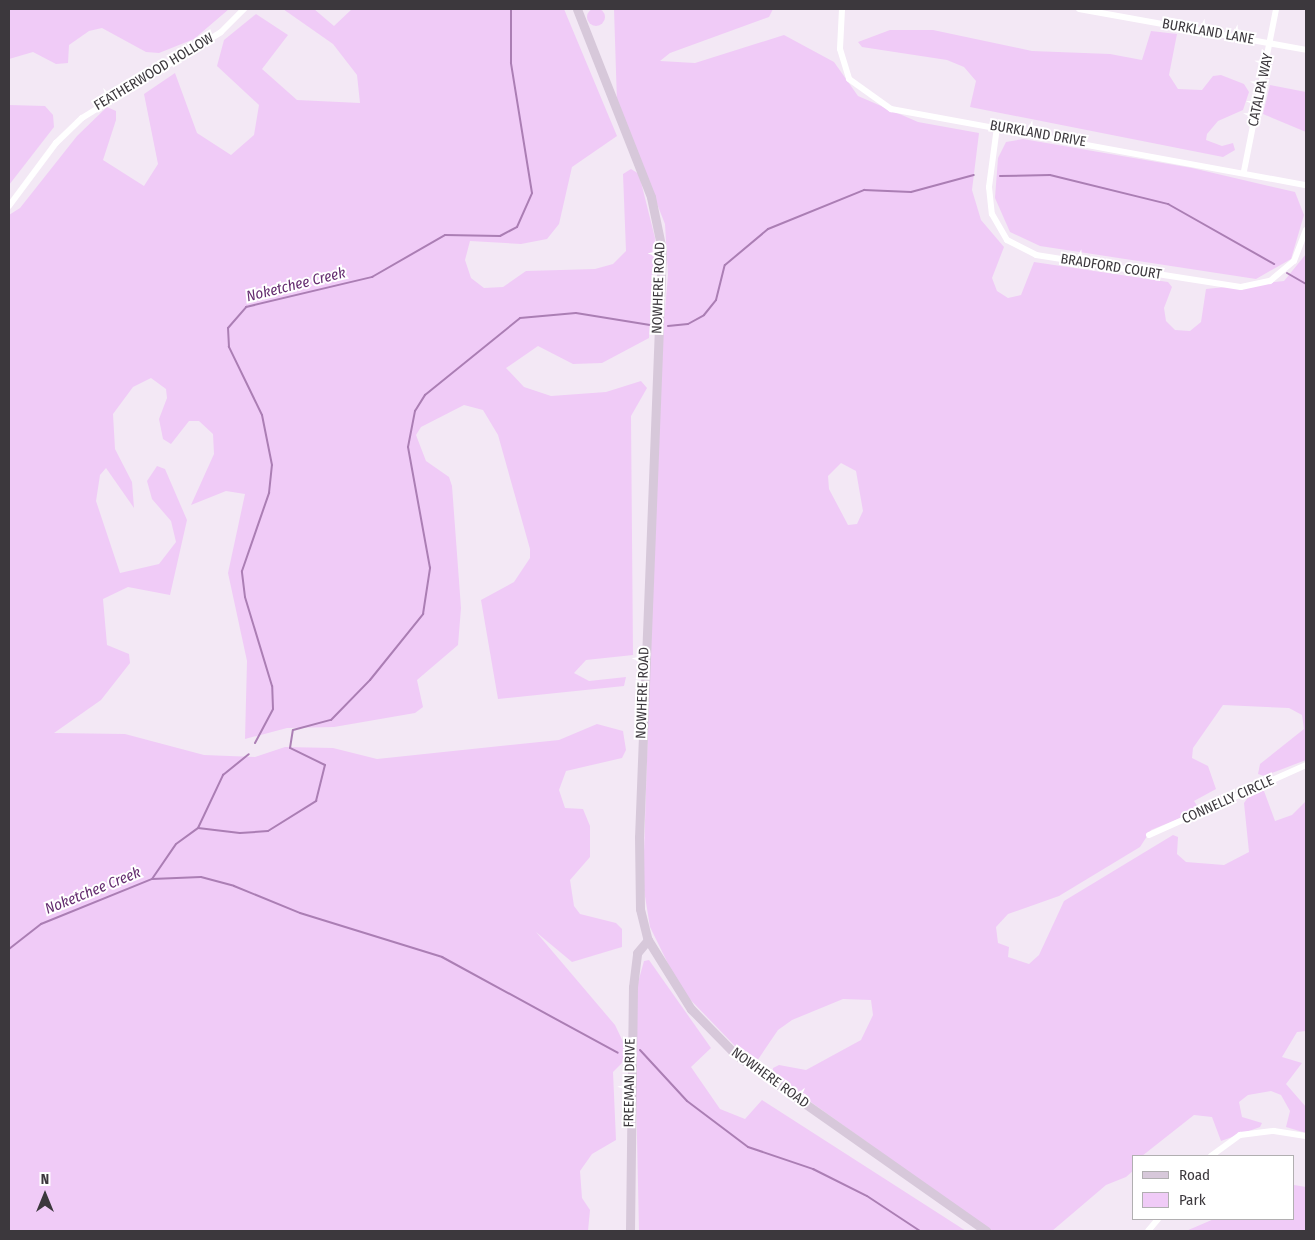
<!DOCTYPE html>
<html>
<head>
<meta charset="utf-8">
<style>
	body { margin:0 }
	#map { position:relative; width:1315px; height:1240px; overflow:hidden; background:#f3e8f5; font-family:"Fira Sans Condensed",sans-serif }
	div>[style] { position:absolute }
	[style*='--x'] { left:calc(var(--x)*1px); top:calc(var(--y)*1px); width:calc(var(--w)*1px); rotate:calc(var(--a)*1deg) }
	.green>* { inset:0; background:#f0cbf7 }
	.round { border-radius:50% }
	.stream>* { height:2px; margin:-1px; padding:0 1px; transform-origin:1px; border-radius:1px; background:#ab7eb4 }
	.street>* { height:6px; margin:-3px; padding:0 3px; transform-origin:3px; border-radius:3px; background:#fff }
	.secondary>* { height:9px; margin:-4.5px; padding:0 4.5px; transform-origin:4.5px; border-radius:4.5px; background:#d7c8da }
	span { translate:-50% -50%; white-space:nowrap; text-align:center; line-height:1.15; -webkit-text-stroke:4px #fff; paint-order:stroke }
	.street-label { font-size:14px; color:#3c383d }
	.water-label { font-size:15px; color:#642c6f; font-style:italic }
	.frame { position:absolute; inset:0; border:10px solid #3c383d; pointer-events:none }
	.legend { position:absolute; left:1132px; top:1155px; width:162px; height:65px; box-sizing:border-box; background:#fff; border:1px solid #b1afb1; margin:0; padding:6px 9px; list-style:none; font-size:15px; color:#3c383d }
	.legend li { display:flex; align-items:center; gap:10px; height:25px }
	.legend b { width:25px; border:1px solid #b1afb1 }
	.north { position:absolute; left:20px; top:1170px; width:50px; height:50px; -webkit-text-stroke:4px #fff; paint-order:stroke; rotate:0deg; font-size:14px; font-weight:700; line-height:20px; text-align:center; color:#3c383d }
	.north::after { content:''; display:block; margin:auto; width:18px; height:22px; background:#3c383d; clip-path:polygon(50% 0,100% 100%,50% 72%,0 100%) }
</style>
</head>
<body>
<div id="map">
	<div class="green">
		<div class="round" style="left:587px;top:8px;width:18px;height:18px"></div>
		<div style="clip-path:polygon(9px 9px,229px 9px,194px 39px,159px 53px,146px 52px,102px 28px,89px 31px,69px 45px,68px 63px,56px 64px,33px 52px,9px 59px)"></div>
		<div style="clip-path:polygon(283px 9px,314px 9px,334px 26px,352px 9px,564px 9px,617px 136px,572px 167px,559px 224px,547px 239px,521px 244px,470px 241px,465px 260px,471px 278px,484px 288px,503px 287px,526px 271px,595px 269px,613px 264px,626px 251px,623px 174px,631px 169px,639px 174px,655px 238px,649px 338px,602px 363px,573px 364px,538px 346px,506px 368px,524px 387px,551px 396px,606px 392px,641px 381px,647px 388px,631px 416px,633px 655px,586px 660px,574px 673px,589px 681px,626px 677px,624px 686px,498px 699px,481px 600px,514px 582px,530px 558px,530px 549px,498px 435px,483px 410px,464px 405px,421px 427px,416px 435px,426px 461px,449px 477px,452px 486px,461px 608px,458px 645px,417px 680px,423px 707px,415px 713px,334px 727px,287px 728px,245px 739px,247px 661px,228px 573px,245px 494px,226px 491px,191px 505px,214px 454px,213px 434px,199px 421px,189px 421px,171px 444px,163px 439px,159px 419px,167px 398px,166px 389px,151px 378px,133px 387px,113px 414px,115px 449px,132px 482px,134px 508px,106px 468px,100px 475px,96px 501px,120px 573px,159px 564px,176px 542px,171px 521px,152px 499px,147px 481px,157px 466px,165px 469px,187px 520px,170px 595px,128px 587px,103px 599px,107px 645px,129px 654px,130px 663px,101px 700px,54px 733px,125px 734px,204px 755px,255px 757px,285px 747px,333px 748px,377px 759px,559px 740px,597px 724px,623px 731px,626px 750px,622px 758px,566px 771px,559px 790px,565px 808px,583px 809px,590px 826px,590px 857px,570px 880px,574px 906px,580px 914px,616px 923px,622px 929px,622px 947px,572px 962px,536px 932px,615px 1025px,627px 1050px,626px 1059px,613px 1072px,616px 1140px,592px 1154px,580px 1171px,582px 1198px,590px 1210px,588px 1231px,9px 1231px,9px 215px,20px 208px,77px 136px,107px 107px,116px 111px,116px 120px,103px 160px,144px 186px,158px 164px,144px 94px,175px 73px,197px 133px,231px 155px,254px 135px,259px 105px,217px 66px,224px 40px,256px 14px,288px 35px,262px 69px,297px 100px,360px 103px,357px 75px,333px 44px)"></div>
		<div style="clip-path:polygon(evenodd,614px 9px,773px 9px,769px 17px,670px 53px,660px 61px,695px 63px,784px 35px,834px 62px,858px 96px,918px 122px,979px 133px,972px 190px,981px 220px,1004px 247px,992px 278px,997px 291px,1008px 298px,1021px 295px,1034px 262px,1168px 282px,1172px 287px,1164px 308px,1166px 321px,1175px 330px,1190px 331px,1201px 322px,1206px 289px,1284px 281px,1306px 254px,1306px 760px,1264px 776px,1258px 774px,1260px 764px,1304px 729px,1302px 715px,1289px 708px,1223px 705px,1193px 748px,1192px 758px,1208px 766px,1216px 789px,1194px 801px,1200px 810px,1151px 830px,1140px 847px,1059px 896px,1008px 914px,996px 927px,998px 943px,1009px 947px,1008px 957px,1029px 964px,1039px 955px,1064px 901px,1173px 835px,1178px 837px,1177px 854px,1186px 862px,1224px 865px,1249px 852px,1244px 803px,1253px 790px,1264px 791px,1275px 821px,1292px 815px,1306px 801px,1306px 1031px,1297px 1032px,1282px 1057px,1302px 1063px,1286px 1084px,1306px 1107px,1306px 1133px,1286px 1127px,1290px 1111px,1281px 1095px,1271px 1091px,1248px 1095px,1239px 1102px,1242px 1117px,1262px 1123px,1260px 1127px,1221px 1141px,1212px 1117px,1194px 1115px,1142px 1156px,1134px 1156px,1134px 1170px,1126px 1177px,1106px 1185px,1052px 1231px,991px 1231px,773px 1075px,773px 1068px,779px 1065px,806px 1070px,861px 1040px,873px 1015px,871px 1000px,843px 999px,792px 1020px,778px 1030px,757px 1061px,736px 1047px,681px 990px,650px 927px,643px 884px,659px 381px,668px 275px,665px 224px,617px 103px,614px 9px,841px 463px,856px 471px,863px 511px,857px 524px,848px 525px,829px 489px,828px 476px,841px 463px)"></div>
		<div style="clip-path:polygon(890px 30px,933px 30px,1032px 51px,1110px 54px,1142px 60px,1151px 31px,1177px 34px,1169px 75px,1178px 89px,1202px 90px,1213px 76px,1221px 75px,1244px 84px,1249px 92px,1243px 110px,1218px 121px,1207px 134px,1206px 140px,1222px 146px,1233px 143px,1235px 150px,1223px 157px,970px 107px,976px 81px,964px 67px,947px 60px,862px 47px,858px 42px)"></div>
		<div style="clip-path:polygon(1270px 85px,1306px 92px,1306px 132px,1263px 114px)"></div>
		<div style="clip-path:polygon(9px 105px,45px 106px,53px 115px,54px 127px,9px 185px)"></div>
		<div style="clip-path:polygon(1023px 139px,1192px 168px,1295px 192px,1304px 215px,1291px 259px,1256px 279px,1040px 246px,1010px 232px,995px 198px,998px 158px,1006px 142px)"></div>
		<div style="clip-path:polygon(649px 960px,711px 1048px,691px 1067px,720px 1109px,745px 1119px,762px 1100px,966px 1231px,639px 1231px,634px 997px,644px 961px)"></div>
		<div style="clip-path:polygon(1294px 1185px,1306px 1187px,1306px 1231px,1186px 1231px,1214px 1219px,1294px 1219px)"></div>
	</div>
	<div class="stream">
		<div style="--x:1000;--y:176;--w:50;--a:-1.1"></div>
		<div style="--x:1050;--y:175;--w:122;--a:13.8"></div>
		<div style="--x:1168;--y:204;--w:122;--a:29.5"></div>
		<div style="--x:1287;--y:273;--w:22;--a:30"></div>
		<div style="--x:668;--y:326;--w:20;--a:-6"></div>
		<div style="--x:688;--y:324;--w:18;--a:-29"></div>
		<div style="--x:704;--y:315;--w:19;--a:-51"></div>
		<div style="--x:716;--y:300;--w:36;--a:-76"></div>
		<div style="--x:725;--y:265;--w:56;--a:-39.9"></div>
		<div style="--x:768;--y:229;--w:104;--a:-22.1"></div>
		<div style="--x:864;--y:190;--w:47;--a:2.4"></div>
		<div style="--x:911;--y:192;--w:65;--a:-15.1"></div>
		<div style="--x:255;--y:743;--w:38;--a:-62"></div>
		<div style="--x:273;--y:709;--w:23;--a:-92"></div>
		<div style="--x:272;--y:686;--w:93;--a:-106.9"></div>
		<div style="--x:245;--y:597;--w:26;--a:-97"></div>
		<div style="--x:242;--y:571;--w:83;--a:-70.9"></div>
		<div style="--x:269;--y:493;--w:28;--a:-84"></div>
		<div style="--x:272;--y:465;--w:51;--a:-101.3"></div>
		<div style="--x:262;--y:415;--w:76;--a:-115.9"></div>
		<div style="--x:229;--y:347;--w:19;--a:-93"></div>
		<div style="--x:228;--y:328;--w:28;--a:-49"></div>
		<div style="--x:246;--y:307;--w:130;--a:-13.4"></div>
		<div style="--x:372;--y:277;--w:84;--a:-29.9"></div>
		<div style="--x:445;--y:235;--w:55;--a:1"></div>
		<div style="--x:500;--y:236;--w:19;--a:-28"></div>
		<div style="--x:517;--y:227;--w:37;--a:-66"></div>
		<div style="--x:532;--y:193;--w:132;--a:-99.2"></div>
		<div style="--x:511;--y:63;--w:54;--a:-90"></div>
		<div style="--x:198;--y:828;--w:42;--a:6.8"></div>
		<div style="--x:240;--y:833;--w:28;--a:-4"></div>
		<div style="--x:268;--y:831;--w:57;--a:-32"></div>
		<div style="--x:316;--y:801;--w:37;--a:-76"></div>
		<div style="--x:325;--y:765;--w:39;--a:-154"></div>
		<div style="--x:290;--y:748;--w:18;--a:-81"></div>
		<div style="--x:293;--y:730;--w:39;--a:-15"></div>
		<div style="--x:331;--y:720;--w:56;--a:-45.7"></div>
		<div style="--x:370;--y:680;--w:85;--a:-51.2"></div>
		<div style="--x:423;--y:614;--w:47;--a:-81.3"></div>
		<div style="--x:430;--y:568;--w:123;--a:-100.3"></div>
		<div style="--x:408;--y:447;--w:37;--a:-79"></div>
		<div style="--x:415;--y:411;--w:19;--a:-58"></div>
		<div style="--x:425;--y:395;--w:122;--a:-39"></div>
		<div style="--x:520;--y:318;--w:56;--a:-5.1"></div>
		<div style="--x:576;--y:313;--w:75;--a:9.2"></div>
		<div style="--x:152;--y:879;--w:49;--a:-2.3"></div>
		<div style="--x:201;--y:877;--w:34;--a:15"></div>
		<div style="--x:234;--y:886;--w:71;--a:22.2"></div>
		<div style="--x:300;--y:913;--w:149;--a:17.2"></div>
		<div style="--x:442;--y:957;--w:200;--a:28.6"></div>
		<div style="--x:9;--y:949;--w:41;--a:-38"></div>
		<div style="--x:41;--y:924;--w:120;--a:-22.1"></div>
		<div style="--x:152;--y:879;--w:42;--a:-55.6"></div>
		<div style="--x:176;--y:844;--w:27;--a:-36"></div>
		<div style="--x:198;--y:828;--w:59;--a:-64.7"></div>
		<div style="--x:223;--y:775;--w:33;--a:-39"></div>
		<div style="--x:640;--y:1050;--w:69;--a:47.3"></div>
		<div style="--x:687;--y:1101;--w:76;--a:37"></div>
		<div style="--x:748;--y:1147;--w:69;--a:18.7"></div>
		<div style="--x:813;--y:1169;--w:60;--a:26.6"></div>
		<div style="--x:867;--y:1196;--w:64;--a:33.4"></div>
	</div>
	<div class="street">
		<div style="--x:842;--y:9;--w:40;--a:92.9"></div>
		<div style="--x:840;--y:49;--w:31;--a:73"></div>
		<div style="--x:849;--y:79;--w:52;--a:35.5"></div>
		<div style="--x:891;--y:109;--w:422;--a:10.4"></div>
		<div style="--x:1079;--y:9;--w:231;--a:10.2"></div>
		<div style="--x:997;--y:127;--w:61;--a:97.6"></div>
		<div style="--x:989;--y:187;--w:27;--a:84"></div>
		<div style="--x:992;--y:214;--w:30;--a:60"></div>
		<div style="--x:1007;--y:240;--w:33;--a:27"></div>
		<div style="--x:1036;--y:255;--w:207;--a:8.9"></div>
		<div style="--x:1241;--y:287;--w:30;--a:-12"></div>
		<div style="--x:1270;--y:281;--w:31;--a:-40"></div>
		<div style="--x:1294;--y:261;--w:33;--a:-69"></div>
		<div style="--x:1244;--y:171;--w:165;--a:-78.8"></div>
		<div style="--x:9;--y:206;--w:79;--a:-53.3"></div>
		<div style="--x:56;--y:143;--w:36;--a:-44"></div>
		<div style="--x:82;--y:118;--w:163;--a:-31.7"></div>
		<div style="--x:221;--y:32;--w:33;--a:-45"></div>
		<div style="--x:1149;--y:835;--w:172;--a:-24"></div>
		<div style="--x:1211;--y:1156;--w:36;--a:-36"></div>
		<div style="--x:1240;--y:1135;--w:34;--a:-7"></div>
		<div style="--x:1274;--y:1131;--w:32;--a:9"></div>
		<div style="--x:1148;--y:1231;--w:16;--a:-50"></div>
	</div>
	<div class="secondary">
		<div style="--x:577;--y:9;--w:202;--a:68.5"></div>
		<div style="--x:651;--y:197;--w:54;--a:78.3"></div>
		<div style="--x:662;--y:250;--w:587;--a:92.24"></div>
		<div style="--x:639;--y:837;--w:72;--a:89.2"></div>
		<div style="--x:640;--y:909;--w:32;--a:76"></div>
		<div style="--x:648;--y:940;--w:81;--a:58.1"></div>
		<div style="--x:691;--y:1009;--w:64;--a:45.6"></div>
		<div style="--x:736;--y:1055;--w:306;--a:35.1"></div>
		<div style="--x:630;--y:1231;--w:244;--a:-89.3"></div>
		<div style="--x:633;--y:987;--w:34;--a:-83"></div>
		<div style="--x:637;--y:953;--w:17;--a:-50"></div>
	</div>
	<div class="street-label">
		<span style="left:1208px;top:32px;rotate:10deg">BURKLAND LANE</span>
		<span style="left:154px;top:72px;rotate:-31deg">FEATHERWOOD HOLLOW</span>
		<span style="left:1261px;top:90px;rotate:-78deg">CATALPA WAY</span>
		<span style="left:1038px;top:134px;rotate:10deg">BURKLAND DRIVE</span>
		<span style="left:1111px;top:267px;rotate:9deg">BRADFORD COURT</span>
		<span style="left:659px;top:288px;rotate:-88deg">NOWHERE ROAD</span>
		<span style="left:643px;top:693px;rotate:-88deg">NOWHERE ROAD</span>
		<span style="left:1228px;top:800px;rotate:-24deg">CONNELLY CIRCLE</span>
		<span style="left:770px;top:1078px;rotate:36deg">NOWHERE ROAD</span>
		<span style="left:630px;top:1083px;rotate:-89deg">FREEMAN DRIVE</span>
	</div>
	<div class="water-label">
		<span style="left:296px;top:285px;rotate:-14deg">Noketchee Creek</span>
		<span style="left:93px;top:891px;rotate:-22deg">Noketchee Creek</span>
	</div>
	<div class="frame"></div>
	<ul class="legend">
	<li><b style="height:6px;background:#d7c8da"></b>Road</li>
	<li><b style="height:14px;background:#f0cbf7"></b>Park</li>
	</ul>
	<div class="north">N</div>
</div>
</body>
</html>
